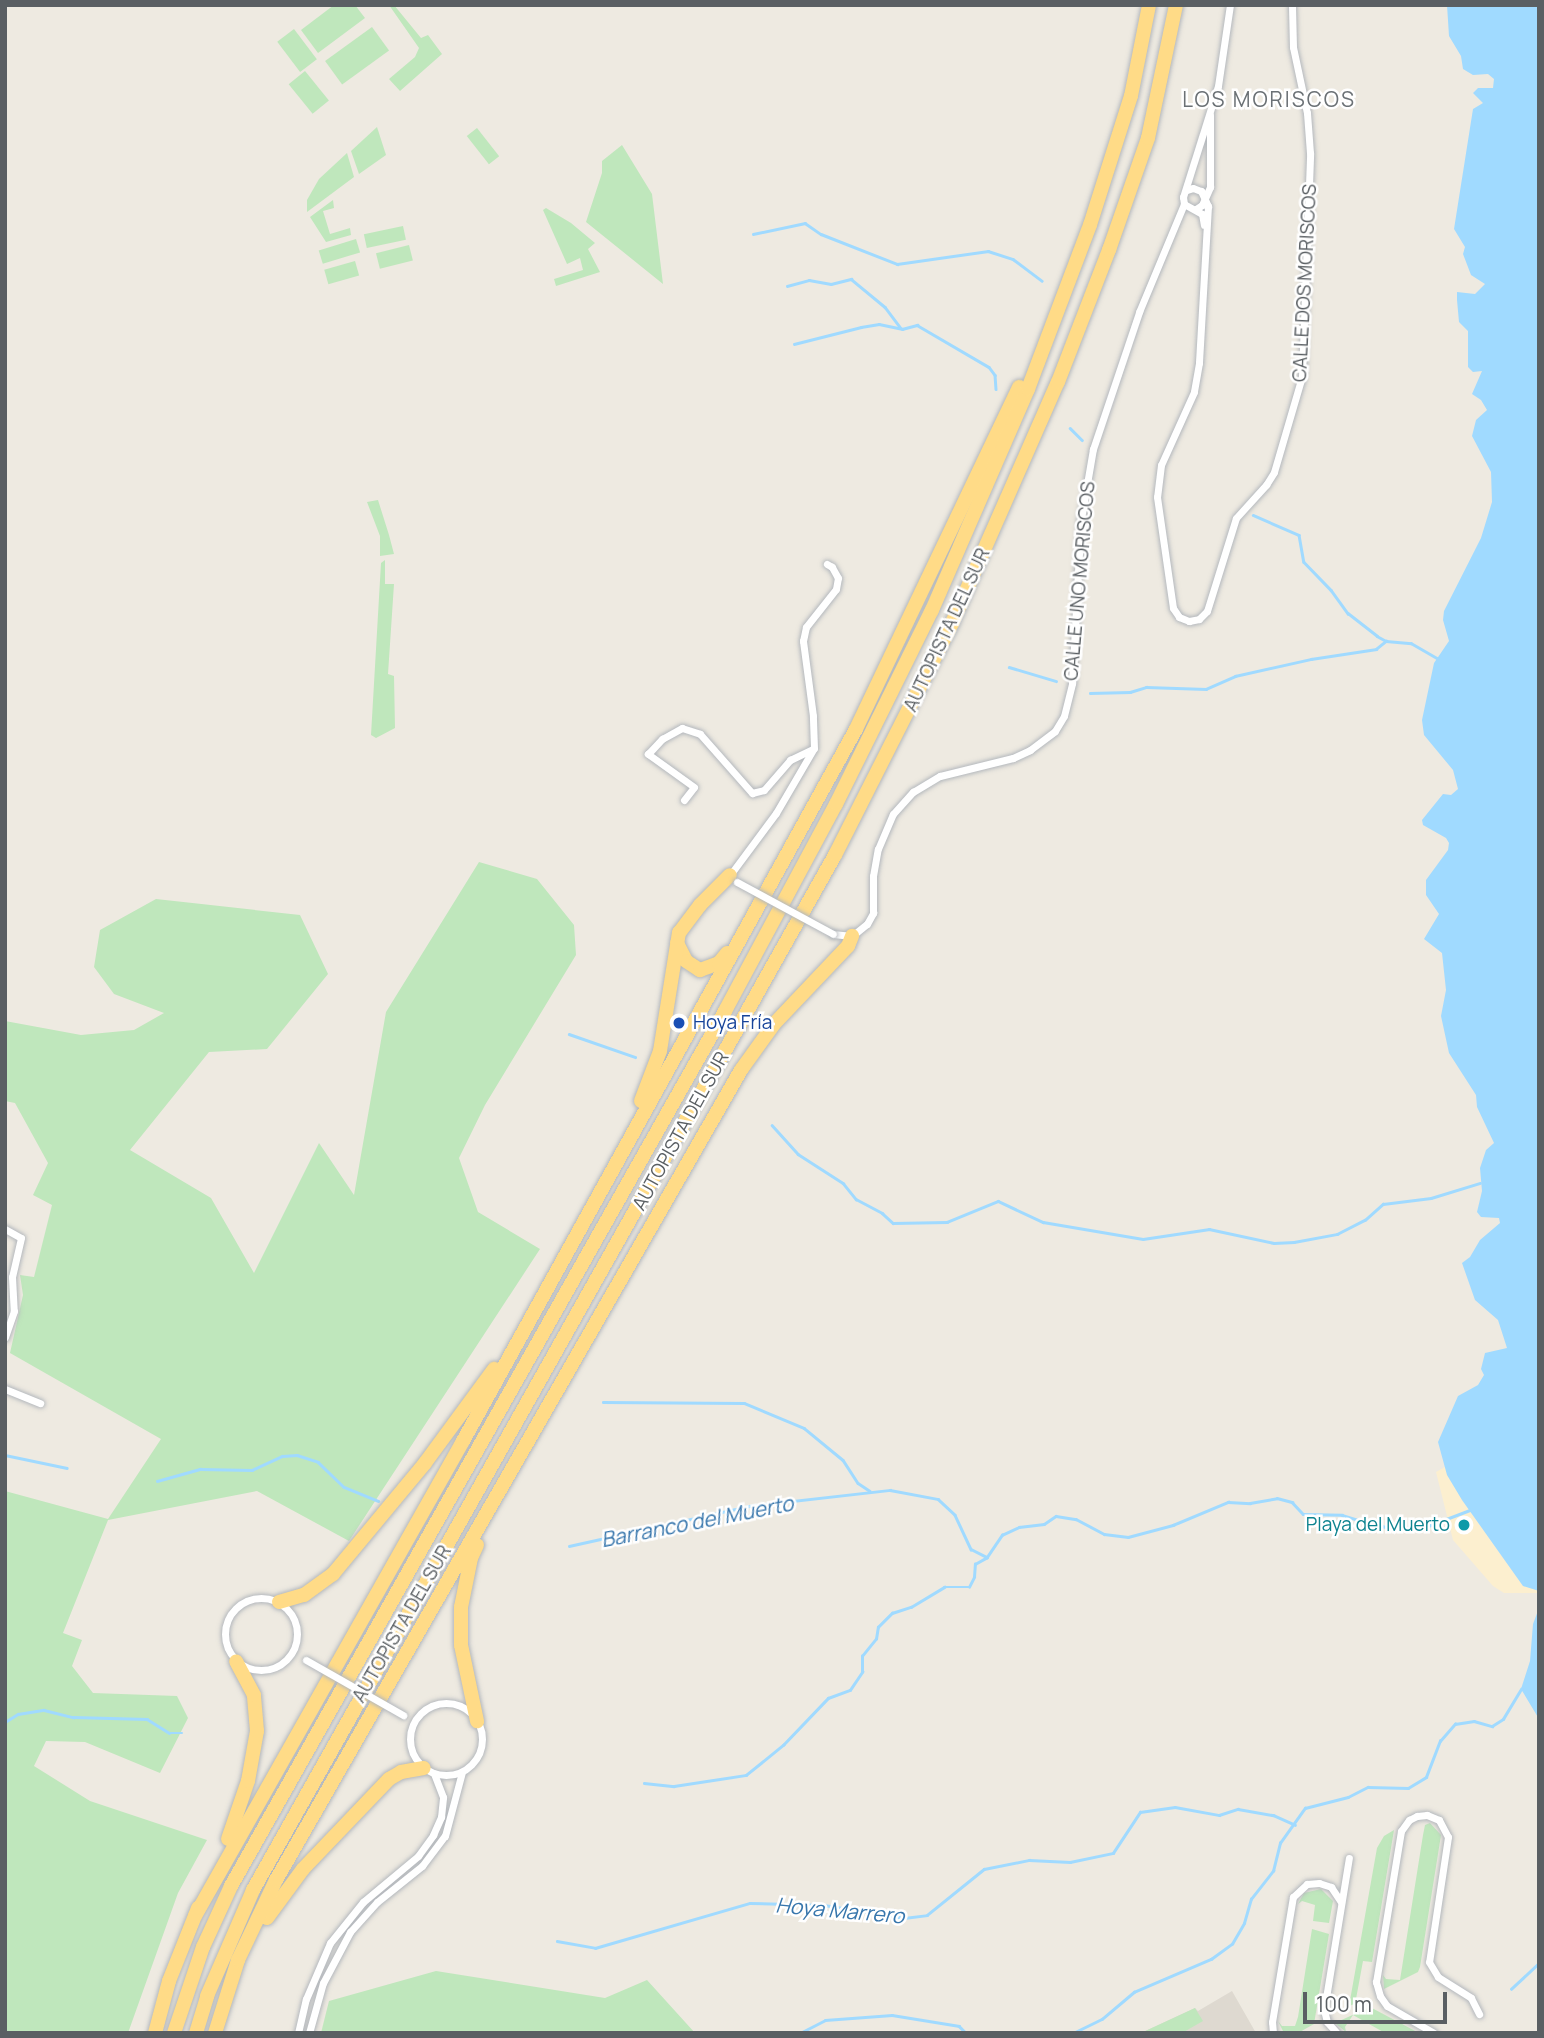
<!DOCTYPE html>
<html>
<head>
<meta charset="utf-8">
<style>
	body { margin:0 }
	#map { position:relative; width:1544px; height:2038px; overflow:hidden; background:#eeeae1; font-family:Manrope,sans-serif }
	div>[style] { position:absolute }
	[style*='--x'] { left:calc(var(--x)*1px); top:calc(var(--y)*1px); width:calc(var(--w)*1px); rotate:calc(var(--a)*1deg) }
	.education>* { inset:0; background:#ded9d0 }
	.green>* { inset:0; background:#bfe7bc; transform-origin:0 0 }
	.sand>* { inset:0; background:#fcefcf }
	.water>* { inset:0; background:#a0daff }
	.stream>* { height:2.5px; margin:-1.25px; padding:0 1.25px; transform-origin:1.25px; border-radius:1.25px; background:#a0daff }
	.roads { filter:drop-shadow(0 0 2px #b4b8bd) drop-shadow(0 0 2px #b4b8bd) }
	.minor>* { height:7px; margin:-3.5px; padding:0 3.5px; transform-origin:3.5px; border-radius:3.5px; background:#fff }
	.minor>.ring { margin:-3.5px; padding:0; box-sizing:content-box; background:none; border:7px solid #fff; border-radius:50% }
	.motorway>* { height:14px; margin:-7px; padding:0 7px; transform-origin:7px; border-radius:7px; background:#ffdb87 }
	.bridges { filter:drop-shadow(0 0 2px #b4b8bd) drop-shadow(0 0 2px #b4b8bd) }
	.minor-bridge>* { height:7px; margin:-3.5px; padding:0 3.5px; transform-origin:3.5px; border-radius:3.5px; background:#fff }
	.dots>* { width:19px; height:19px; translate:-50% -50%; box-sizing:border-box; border:4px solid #fff; border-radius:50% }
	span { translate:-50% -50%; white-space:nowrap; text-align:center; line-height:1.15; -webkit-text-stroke:5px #fff; paint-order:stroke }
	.street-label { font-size:19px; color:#5a5f63 }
	.transit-label { font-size:19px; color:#164399 }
	.left { translate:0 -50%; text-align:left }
	.culture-label { font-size:19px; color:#0d838f }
	.right { translate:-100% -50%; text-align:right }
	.neighbourhood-label { font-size:21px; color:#6b7175; letter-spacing:2px }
	.water-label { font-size:21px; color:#3776ac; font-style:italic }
	.frame { position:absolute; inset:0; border:7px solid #5a5f63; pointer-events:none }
	.scale { position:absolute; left:1303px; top:1992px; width:144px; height:32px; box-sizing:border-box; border:4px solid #5a5f63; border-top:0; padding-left:9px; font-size:21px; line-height:24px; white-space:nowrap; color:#5a5f63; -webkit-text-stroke:5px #fff; paint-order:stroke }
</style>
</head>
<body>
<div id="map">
	<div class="education">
		<div style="clip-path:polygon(1232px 1991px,1256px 2033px,1141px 2033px,1195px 2008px,1198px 2011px)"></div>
	</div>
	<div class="green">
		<div style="clip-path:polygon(334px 5px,355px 5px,365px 18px,318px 53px,301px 30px)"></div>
		<div style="clip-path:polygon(389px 5px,394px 5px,421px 38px,428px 35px,442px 54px,400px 91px,389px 79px,415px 57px,419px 48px)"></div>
		<div style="left:372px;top:27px;width:29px;height:58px;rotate:54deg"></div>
		<div style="left:294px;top:29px;width:38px;height:21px;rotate:53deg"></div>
		<div style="left:305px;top:71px;width:38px;height:21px;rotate:51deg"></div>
		<div style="clip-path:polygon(377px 127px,386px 155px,359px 174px,351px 151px)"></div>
		<div style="left:477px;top:128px;width:36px;height:13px;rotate:52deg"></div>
		<div style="clip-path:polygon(622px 145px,652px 194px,663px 284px,586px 222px,602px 173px,602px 161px)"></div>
		<div style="clip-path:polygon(347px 153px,354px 177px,307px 212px,307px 200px,319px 179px)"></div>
		<div style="clip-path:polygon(333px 200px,334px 208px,323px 211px,330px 234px,350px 228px,351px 235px,326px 242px,310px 217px)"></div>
		<div style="clip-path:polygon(546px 208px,571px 223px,595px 243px,588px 249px,600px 272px,556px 286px,554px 279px,583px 270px,580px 258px,567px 264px,543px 210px)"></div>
		<div style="left:403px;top:226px;width:14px;height:40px;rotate:78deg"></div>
		<div style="left:356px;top:239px;width:14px;height:39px;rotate:73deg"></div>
		<div style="left:409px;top:245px;width:16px;height:34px;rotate:76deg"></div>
		<div style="left:355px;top:261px;width:15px;height:32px;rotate:74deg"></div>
		<div style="clip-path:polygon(378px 500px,389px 535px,394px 554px,380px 556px,380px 536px,367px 502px)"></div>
		<div style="clip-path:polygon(385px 560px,385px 584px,394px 584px,388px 674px,394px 676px,395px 728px,376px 738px,371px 735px,381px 563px)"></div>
		<div style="clip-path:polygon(479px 862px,537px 879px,574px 925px,576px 955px,485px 1105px,459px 1158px,478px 1212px,540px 1249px,349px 1541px,257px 1491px,108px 1520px,63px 1633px,82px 1640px,72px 1666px,93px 1693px,177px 1696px,188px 1718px,160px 1773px,85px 1742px,46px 1741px,34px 1766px,90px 1801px,207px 1840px,178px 1893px,128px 2033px,5px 2033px,5px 1491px,108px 1519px,161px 1439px,10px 1353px,23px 1295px,20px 1275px,34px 1277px,52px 1205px,33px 1195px,48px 1163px,15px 1103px,5px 1101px,5px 1021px,81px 1035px,134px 1030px,164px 1013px,114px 994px,94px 967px,100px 930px,156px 899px,300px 915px,328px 974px,267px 1049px,209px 1052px,130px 1150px,211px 1198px,254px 1273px,319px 1143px,354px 1195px,386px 1012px)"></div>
		<div style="clip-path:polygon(1430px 1823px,1441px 1835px,1420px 1967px,1418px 1972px,1384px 1989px,1383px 1975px,1386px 1979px,1400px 1980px,1423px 1835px,1425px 1825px)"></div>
		<div style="clip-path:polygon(1394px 1830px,1372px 1962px,1363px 1961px,1356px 1999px,1359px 2002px,1349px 2006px,1377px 1848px,1384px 1836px)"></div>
		<div style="clip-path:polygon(1321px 1889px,1333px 1901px,1329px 1923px,1313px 1921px,1315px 1905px,1302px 1901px,1298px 1904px,1304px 1893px)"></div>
		<div style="clip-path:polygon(1312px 1929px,1329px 1934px,1314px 2024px,1298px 2033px,1284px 2033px,1278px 2021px,1282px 2026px,1295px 2026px,1298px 2017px)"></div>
		<div style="clip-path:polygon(436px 1971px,605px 1998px,647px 1980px,695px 2033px,321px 2033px,329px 2001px)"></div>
		<div style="clip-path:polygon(1370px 2007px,1419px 2033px,1385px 2033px,1353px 2015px,1345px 2027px,1346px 2032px,1335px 2023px)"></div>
		<div style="clip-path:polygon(1195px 2008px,1203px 2021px,1182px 2033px,1141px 2033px)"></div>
	</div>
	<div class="sand">
		<div style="clip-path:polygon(1445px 1467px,1462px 1500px,1523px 1586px,1536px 1589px,1539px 1593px,1504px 1593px,1493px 1586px,1453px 1540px,1436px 1472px)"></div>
	</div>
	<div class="water">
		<div style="clip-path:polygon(1447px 5px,1539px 5px,1539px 1591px,1523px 1586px,1462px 1500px,1447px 1475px,1438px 1442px,1458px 1396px,1478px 1385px,1484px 1375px,1481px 1369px,1485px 1353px,1507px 1348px,1498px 1320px,1475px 1300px,1462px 1263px,1470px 1257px,1480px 1240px,1500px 1223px,1499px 1218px,1481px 1217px,1477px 1212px,1482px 1191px,1480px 1168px,1486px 1150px,1494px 1143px,1477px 1107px,1476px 1095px,1449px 1053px,1441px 1016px,1446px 990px,1442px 953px,1424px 939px,1439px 914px,1426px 895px,1426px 880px,1448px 850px,1449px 843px,1446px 838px,1423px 825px,1422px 820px,1443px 794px,1451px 795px,1458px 789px,1453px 770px,1424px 735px,1422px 720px,1434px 663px,1449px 641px,1443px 620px,1444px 611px,1481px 538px,1492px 502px,1491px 472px,1472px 436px,1476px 420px,1487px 410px,1481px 400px,1472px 394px,1482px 371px,1473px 372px,1468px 367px,1468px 331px,1459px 322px,1457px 300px,1457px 292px,1475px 294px,1485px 284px,1471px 275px,1463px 254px,1465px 247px,1454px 229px,1473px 109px,1483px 103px,1473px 93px,1478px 88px,1493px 88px,1494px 79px,1488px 74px,1473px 75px,1463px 69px,1461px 56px,1449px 36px)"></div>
		<div style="clip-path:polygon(1539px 1608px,1539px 1719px,1521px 1689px,1530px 1661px,1533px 1624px)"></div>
	</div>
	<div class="stream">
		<div style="--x:753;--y:234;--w:53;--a:-11.9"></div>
		<div style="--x:805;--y:223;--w:19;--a:35"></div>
		<div style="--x:821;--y:234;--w:82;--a:21.5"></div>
		<div style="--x:897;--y:264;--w:92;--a:-8.1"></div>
		<div style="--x:988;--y:251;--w:26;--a:18"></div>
		<div style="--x:1013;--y:259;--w:36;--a:37"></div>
		<div style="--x:787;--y:286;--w:23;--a:-15"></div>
		<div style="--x:809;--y:280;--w:22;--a:10"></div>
		<div style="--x:831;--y:284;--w:21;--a:-14"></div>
		<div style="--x:851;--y:279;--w:44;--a:39.5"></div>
		<div style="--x:885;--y:307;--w:26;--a:53"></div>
		<div style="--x:794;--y:344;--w:69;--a:-14.2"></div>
		<div style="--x:861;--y:327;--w:18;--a:-9"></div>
		<div style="--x:879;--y:324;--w:24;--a:12"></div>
		<div style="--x:902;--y:329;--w:16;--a:-15"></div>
		<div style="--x:917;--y:325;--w:83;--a:30.3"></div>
		<div style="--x:989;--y:367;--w:10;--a:53"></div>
		<div style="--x:995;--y:375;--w:14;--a:86"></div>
		<div style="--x:1070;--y:428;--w:17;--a:45"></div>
		<div style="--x:1253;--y:515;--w:50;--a:23.5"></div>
		<div style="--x:1299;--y:535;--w:27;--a:80"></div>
		<div style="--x:1304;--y:562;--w:39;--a:46"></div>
		<div style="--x:1331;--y:590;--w:29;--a:54"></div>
		<div style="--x:1348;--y:613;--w:37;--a:38"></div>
		<div style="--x:1377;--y:636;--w:10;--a:29"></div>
		<div style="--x:1386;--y:641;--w:25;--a:5"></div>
		<div style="--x:1411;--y:643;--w:30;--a:30"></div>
		<div style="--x:1009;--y:667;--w:49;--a:16.6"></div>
		<div style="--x:1090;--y:693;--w:40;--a:-1.4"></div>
		<div style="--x:1130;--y:692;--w:17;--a:-17"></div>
		<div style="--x:1146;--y:687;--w:60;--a:1.9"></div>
		<div style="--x:1206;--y:689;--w:32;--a:-24"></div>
		<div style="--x:1235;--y:676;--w:78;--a:-12.6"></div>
		<div style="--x:1311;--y:659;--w:66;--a:-8.7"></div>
		<div style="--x:1376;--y:649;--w:13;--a:-39"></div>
		<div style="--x:569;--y:1034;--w:70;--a:19.2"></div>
		<div style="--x:772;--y:1125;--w:39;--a:48"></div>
		<div style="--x:798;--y:1154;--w:54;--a:32.8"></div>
		<div style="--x:843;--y:1183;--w:21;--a:51"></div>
		<div style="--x:856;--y:1199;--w:30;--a:28"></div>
		<div style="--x:882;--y:1213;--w:15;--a:42"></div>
		<div style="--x:893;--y:1223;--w:54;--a:-1.1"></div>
		<div style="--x:947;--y:1222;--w:55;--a:-22.4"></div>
		<div style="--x:998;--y:1201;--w:50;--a:25"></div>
		<div style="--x:1043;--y:1222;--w:101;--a:9.6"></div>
		<div style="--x:1143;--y:1239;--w:67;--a:-8.6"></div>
		<div style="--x:1209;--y:1229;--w:66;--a:12.2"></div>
		<div style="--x:1274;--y:1243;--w:20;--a:-3"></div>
		<div style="--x:1294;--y:1242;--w:44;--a:-10.5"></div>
		<div style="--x:1337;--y:1234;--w:31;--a:-27"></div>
		<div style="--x:1365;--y:1220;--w:24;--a:-42"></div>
		<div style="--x:1383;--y:1204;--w:48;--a:-7.1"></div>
		<div style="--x:1431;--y:1198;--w:51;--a:-17"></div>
		<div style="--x:603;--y:1402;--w:141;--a:0.4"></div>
		<div style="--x:744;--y:1403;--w:65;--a:22.6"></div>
		<div style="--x:804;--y:1428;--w:50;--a:39.4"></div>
		<div style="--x:843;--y:1460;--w:27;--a:57"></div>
		<div style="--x:858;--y:1483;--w:14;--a:34"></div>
		<div style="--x:5;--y:1455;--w:63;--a:11.8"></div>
		<div style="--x:157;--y:1481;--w:45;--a:-15.6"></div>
		<div style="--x:200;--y:1469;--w:52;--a:1.1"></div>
		<div style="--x:252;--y:1470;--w:33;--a:-25"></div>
		<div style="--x:282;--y:1456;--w:15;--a:-4"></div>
		<div style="--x:297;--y:1455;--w:22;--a:18"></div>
		<div style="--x:318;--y:1462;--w:36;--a:44"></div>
		<div style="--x:344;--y:1487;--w:37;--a:22"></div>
		<div style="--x:1379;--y:1525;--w:14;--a:17"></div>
		<div style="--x:1392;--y:1529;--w:36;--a:-5"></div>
		<div style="--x:1428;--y:1526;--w:45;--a:-20.9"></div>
		<div style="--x:569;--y:1546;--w:184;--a:-12.5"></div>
		<div style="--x:749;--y:1506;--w:142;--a:-6.5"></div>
		<div style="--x:890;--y:1490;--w:49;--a:10.6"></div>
		<div style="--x:938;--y:1499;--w:23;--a:43"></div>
		<div style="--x:955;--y:1515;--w:38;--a:65"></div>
		<div style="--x:971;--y:1549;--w:18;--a:27"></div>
		<div style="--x:987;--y:1557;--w:27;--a:-56"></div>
		<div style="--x:1002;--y:1535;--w:19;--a:-25"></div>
		<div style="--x:1019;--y:1527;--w:25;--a:-7"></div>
		<div style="--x:1044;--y:1524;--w:14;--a:-34"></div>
		<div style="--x:1056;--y:1516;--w:20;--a:9"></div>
		<div style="--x:1076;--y:1519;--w:32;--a:28"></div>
		<div style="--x:1104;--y:1534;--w:24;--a:7"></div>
		<div style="--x:1128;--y:1537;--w:47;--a:-14.9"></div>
		<div style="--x:1173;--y:1525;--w:60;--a:-22.7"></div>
		<div style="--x:1228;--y:1502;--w:22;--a:3"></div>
		<div style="--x:1250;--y:1503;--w:27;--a:-10"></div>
		<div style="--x:1277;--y:1498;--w:16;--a:15"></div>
		<div style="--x:1292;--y:1502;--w:16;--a:47"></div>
		<div style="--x:1303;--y:1514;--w:39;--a:1"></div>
		<div style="--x:1342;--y:1515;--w:28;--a:17"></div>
		<div style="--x:5;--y:1722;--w:15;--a:-32"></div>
		<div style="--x:18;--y:1714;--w:26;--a:-9"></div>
		<div style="--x:44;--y:1710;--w:30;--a:14"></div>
		<div style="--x:73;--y:1717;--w:74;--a:1.5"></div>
		<div style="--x:147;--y:1719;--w:26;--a:32"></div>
		<div style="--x:169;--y:1733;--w:13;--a:0"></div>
		<div style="--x:644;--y:1783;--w:30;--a:6"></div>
		<div style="--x:674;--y:1786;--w:73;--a:-8.7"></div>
		<div style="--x:746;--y:1775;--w:48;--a:-39"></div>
		<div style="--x:783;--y:1745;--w:65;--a:-46.2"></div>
		<div style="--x:828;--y:1698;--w:23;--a:-20"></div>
		<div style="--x:850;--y:1690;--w:22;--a:-56"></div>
		<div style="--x:862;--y:1672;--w:16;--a:-90"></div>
		<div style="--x:862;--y:1656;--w:22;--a:-51"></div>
		<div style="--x:876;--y:1639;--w:12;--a:-81"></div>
		<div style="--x:878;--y:1627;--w:20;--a:-45"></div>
		<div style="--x:892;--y:1613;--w:20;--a:-18"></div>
		<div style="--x:911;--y:1607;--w:39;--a:-31"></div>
		<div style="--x:944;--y:1587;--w:25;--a:0"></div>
		<div style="--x:969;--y:1587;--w:11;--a:-63"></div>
		<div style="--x:974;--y:1577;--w:13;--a:-86"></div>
		<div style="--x:975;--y:1564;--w:13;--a:-29"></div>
		<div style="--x:557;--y:1941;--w:39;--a:10"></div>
		<div style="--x:595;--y:1948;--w:161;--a:-16.2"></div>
		<div style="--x:750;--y:1903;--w:74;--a:1.5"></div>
		<div style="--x:824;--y:1905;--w:81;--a:9.2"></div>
		<div style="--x:904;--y:1918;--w:23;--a:-7"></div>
		<div style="--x:927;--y:1915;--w:73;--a:-38.9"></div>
		<div style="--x:984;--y:1869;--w:46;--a:-11.3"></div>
		<div style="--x:1029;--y:1860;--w:41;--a:2.8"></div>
		<div style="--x:1070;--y:1862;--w:44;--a:-11.8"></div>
		<div style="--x:1113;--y:1853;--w:49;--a:-56.6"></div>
		<div style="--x:1140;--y:1812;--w:35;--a:-8"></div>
		<div style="--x:1175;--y:1807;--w:45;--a:10.3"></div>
		<div style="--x:1219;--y:1815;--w:20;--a:-18"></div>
		<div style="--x:1238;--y:1809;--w:36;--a:10"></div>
		<div style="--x:1273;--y:1815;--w:24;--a:24"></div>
		<div style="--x:1511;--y:1989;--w:38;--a:-43"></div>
		<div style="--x:800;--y:2033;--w:28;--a:-27"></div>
		<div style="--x:825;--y:2020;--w:67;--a:-4.3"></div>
		<div style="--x:892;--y:2015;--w:68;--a:9.3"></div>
		<div style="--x:959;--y:2026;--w:10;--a:45"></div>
		<div style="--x:1073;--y:2033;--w:32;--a:-26"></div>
		<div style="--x:1102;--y:2019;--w:42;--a:-40.2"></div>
		<div style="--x:1134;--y:1992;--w:84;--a:-23.2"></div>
		<div style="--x:1211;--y:1959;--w:26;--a:-36"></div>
		<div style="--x:1232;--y:1944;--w:24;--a:-60"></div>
		<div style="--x:1244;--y:1923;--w:25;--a:-74"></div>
		<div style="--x:1251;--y:1899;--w:36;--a:-52"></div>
		<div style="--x:1273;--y:1871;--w:29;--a:-76"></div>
		<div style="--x:1280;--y:1843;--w:43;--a:-54.5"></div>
		<div style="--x:1305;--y:1808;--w:44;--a:-14.3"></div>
		<div style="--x:1348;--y:1797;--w:22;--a:-27"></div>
		<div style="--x:1368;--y:1787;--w:40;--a:1.4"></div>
		<div style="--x:1408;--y:1788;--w:21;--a:-31"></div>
		<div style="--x:1426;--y:1777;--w:39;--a:-69"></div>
		<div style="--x:1440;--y:1741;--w:23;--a:-49"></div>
		<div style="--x:1455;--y:1724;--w:19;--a:-9"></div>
		<div style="--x:1474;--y:1721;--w:19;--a:16"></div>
		<div style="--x:1492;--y:1726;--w:13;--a:-32"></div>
		<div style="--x:1503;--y:1719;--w:35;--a:-59"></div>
	</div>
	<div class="roads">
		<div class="minor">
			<div style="--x:1187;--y:190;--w:6;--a:-18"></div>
			<div style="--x:1193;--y:188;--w:9;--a:21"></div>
			<div style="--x:1201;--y:191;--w:17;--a:65"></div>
			<div style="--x:1208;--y:206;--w:157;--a:93.3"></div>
			<div style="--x:1199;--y:363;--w:29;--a:100"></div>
			<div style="--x:1194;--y:392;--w:80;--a:114.3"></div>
			<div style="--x:1161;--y:465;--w:32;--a:97"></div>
			<div style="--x:1157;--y:497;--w:112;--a:81.8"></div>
			<div style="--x:1173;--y:608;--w:11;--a:56"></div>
			<div style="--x:1179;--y:617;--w:11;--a:22"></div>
			<div style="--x:1189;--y:621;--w:10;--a:-11"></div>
			<div style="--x:1199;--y:619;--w:11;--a:-45"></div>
			<div style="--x:1207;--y:611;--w:97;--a:-72.7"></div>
			<div style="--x:1236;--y:518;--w:45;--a:-47.7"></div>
			<div style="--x:1266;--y:485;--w:15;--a:-58"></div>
			<div style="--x:1274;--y:472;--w:100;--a:-73.7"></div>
			<div style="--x:1302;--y:376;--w:223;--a:-87.9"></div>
			<div style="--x:1310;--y:153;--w:40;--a:-94.3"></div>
			<div style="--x:1307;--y:113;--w:67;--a:-102"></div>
			<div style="--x:1293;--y:47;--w:42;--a:-91.4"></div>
			<div style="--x:1184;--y:204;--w:21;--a:29"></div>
			<div style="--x:1202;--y:214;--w:11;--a:80"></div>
			<div style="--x:1196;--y:209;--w:7;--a:-34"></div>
			<div style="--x:1202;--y:205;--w:20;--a:-66"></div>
			<div style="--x:1210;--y:187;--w:72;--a:-90"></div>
			<div style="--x:684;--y:800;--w:16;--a:-52"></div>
			<div style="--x:694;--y:787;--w:57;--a:-144.3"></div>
			<div style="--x:648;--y:754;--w:21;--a:-47"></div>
			<div style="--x:662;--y:739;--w:23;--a:-29"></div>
			<div style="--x:682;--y:728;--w:19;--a:18"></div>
			<div style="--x:700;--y:734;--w:79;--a:48.6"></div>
			<div style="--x:752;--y:793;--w:12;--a:-14"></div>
			<div style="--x:764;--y:790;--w:40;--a:-49"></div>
			<div style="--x:790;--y:760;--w:25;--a:-26"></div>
			<div style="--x:730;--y:875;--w:77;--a:-53.4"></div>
			<div style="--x:776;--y:813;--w:75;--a:-59.7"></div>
			<div style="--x:814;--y:748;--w:32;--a:-92"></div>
			<div style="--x:813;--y:716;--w:76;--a:-97.6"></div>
			<div style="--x:803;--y:641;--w:14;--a:-78"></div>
			<div style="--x:806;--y:627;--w:48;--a:-51.7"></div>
			<div style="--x:836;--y:589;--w:11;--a:-80"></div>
			<div style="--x:838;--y:578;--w:13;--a:-119"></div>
			<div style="--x:832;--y:567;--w:6;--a:-149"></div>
			<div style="--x:833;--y:934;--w:19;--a:6"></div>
			<div style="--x:852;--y:936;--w:19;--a:-39"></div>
			<div style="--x:867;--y:924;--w:13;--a:-61"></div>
			<div style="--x:873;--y:913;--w:37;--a:-90"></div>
			<div style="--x:873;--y:876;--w:27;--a:-80"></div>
			<div style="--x:878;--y:849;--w:38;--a:-67"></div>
			<div style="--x:893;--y:814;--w:30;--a:-48"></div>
			<div style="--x:913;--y:792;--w:31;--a:-31"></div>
			<div style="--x:940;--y:776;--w:75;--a:-13.9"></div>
			<div style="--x:1013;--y:758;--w:19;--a:-25"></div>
			<div style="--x:1030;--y:750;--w:31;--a:-37"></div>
			<div style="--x:1055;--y:731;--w:17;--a:-59"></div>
			<div style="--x:1064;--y:716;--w:34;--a:-76"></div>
			<div style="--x:1072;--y:683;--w:164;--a:-86.9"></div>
			<div style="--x:1081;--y:519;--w:71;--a:-80.3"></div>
			<div style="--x:1093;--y:449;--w:145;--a:-71.4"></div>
			<div style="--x:1139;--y:312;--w:117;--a:-67.4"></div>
			<div style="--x:1184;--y:204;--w:7;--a:-98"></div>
			<div style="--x:1183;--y:197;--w:116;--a:-72.5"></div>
			<div style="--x:1218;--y:86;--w:82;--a:-81.6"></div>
			<div style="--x:5;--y:1229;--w:18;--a:29"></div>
			<div style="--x:21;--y:1238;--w:40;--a:103"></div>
			<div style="--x:12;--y:1277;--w:34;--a:87"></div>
			<div style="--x:14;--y:1311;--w:28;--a:109"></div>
			<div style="--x:5;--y:1389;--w:38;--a:22"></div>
			<div class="ring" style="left:225px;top:1598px;width:65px;height:65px"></div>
			<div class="ring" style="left:410px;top:1703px;width:65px;height:65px"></div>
			<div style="--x:298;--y:2033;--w:35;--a:-77"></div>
			<div style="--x:306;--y:1999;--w:61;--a:-66.8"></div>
			<div style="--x:330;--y:1943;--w:53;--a:-51.2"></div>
			<div style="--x:363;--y:1902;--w:72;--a:-39.9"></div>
			<div style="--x:418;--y:1856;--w:26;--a:-54"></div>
			<div style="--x:433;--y:1835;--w:20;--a:-66"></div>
			<div style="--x:441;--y:1817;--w:20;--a:-84"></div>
			<div style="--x:443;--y:1797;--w:25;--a:-111"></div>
			<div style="--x:309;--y:2033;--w:52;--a:-74.4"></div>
			<div style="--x:323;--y:1983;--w:58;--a:-62.1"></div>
			<div style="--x:350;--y:1932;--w:40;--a:-48"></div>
			<div style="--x:377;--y:1902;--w:58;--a:-38.7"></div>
			<div style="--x:422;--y:1866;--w:38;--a:-53"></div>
			<div style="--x:445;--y:1836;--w:66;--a:-75.1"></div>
			<div style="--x:1273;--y:2033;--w:11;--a:-95"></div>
			<div style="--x:1272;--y:2022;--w:127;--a:-80.5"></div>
			<div style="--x:1293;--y:1897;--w:19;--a:-43"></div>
			<div style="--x:1307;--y:1884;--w:12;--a:-5"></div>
			<div style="--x:1319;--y:1883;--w:13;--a:18"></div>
			<div style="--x:1331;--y:1887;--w:18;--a:56"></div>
			<div style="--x:1337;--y:2033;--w:15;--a:-132"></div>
			<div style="--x:1327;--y:2022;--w:12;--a:-104"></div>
			<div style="--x:1324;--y:2010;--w:154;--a:-80.7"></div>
			<div style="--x:1434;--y:2033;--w:54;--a:-150.1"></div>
			<div style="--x:1387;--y:2006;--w:12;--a:-125"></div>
			<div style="--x:1380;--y:1996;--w:15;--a:-106"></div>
			<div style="--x:1376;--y:1982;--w:153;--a:-80.6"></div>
			<div style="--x:1401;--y:1831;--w:14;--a:-54"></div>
			<div style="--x:1409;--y:1820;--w:9;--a:-27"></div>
			<div style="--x:1417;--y:1816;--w:10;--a:-6"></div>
			<div style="--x:1427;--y:1815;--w:13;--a:23"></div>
			<div style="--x:1439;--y:1820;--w:19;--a:62"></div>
			<div style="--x:1448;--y:1837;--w:126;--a:98.6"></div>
			<div style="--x:1429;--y:1962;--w:17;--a:59"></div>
			<div style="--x:1438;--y:1977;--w:39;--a:32"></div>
			<div style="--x:1471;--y:1998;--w:18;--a:63"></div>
		</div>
		<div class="motorway">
			<div style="--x:677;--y:943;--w:20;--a:63"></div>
			<div style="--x:686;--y:961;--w:17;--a:33"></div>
			<div style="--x:700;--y:970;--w:20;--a:-20"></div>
			<div style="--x:719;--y:963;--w:13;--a:-51"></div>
			<div style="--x:641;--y:1101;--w:53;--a:-69.2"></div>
			<div style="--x:660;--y:1051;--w:120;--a:-80.9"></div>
			<div style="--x:679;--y:933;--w:35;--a:-53"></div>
			<div style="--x:700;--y:905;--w:42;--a:-45"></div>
			<div style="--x:477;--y:1545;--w:14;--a:115"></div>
			<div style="--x:471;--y:1558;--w:50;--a:101.5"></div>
			<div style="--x:461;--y:1607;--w:38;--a:90"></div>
			<div style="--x:461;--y:1645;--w:78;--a:78.1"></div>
			<div style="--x:279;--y:1602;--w:26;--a:-16"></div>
			<div style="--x:304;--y:1595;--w:36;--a:-36"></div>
			<div style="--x:333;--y:1574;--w:144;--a:-50.3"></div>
			<div style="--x:425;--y:1463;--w:117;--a:-53.7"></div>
			<div style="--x:228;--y:1839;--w:61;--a:-71"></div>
			<div style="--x:248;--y:1781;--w:51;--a:-79.8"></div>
			<div style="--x:257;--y:1731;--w:36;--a:-95"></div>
			<div style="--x:254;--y:1695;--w:38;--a:-118"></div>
			<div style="--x:195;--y:1916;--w:545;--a:-60.57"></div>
			<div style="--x:463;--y:1441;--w:813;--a:-61.1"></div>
			<div style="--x:856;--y:729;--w:379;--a:-64.5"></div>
			<div style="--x:267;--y:1918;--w:61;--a:-53.7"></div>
			<div style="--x:303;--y:1869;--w:124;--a:-46.3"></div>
			<div style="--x:389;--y:1779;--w:14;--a:-30"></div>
			<div style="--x:401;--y:1772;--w:23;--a:-10"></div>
			<div style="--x:155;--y:2033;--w:54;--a:-74.9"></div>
			<div style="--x:169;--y:1981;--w:79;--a:-68.3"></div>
			<div style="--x:174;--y:2033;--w:91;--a:-71.4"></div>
			<div style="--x:203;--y:1947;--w:67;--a:-65.3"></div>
			<div style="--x:231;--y:1886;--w:1005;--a:-60.55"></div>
			<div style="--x:725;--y:1011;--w:235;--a:-61.8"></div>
			<div style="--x:836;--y:804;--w:216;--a:-63.7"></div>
			<div style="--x:932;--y:610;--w:241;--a:-66.5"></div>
			<div style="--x:1028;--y:389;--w:175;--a:-69.3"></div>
			<div style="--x:1090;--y:225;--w:135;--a:-72.4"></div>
			<div style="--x:1131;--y:96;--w:93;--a:-78.8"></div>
			<div style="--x:196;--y:2033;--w:39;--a:-73"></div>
			<div style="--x:207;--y:1996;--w:116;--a:-66.5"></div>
			<div style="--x:253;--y:1890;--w:1187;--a:-60.65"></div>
			<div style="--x:835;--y:855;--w:260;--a:-63.2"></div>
			<div style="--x:952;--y:623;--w:263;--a:-66.3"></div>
			<div style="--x:1058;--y:382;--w:142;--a:-68.9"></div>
			<div style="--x:1109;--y:250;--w:119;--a:-70.8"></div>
			<div style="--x:1148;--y:138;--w:136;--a:-78.1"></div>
			<div style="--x:215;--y:2033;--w:77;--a:-72.5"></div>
			<div style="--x:238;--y:1960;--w:89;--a:-64.6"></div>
			<div style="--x:276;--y:1880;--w:934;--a:-60.14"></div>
			<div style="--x:741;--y:1070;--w:57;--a:-54.3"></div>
			<div style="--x:774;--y:1024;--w:108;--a:-46.5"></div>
			<div style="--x:848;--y:946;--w:11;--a:-68"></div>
		</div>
	</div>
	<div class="bridges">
		<div class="minor-bridge">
			<div style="--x:737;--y:882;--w:109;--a:28.4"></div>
			<div style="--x:306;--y:1660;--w:112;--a:29.6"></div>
		</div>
	</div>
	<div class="dots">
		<div style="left:679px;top:1023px;background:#1a4fb4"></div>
		<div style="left:1464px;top:1525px;background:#0f9aa8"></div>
	</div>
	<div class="street-label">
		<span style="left:1305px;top:283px;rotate:-87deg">CALLE DOS MORISCOS</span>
		<span style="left:1080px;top:581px;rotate:-85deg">CALLE UNO MORISCOS</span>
		<span style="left:947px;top:630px;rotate:-65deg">AUTOPISTA DEL SUR</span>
		<span style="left:681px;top:1131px;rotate:-61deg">AUTOPISTA DEL SUR</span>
		<span style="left:402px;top:1624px;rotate:-60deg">AUTOPISTA DEL SUR</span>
	</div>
	<div class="transit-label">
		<span class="left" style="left:693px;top:1023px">Hoya Fría</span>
	</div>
	<div class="culture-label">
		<span class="right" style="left:1450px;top:1525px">Playa del Muerto</span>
	</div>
	<div class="neighbourhood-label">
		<span style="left:1269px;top:99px">LOS MORISCOS</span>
	</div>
	<div class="water-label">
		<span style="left:697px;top:1521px;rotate:-11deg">Barranco del Muerto</span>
		<span style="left:840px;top:1910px;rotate:5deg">Hoya Marrero</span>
	</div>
	<div class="frame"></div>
	<div class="scale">100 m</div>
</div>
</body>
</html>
